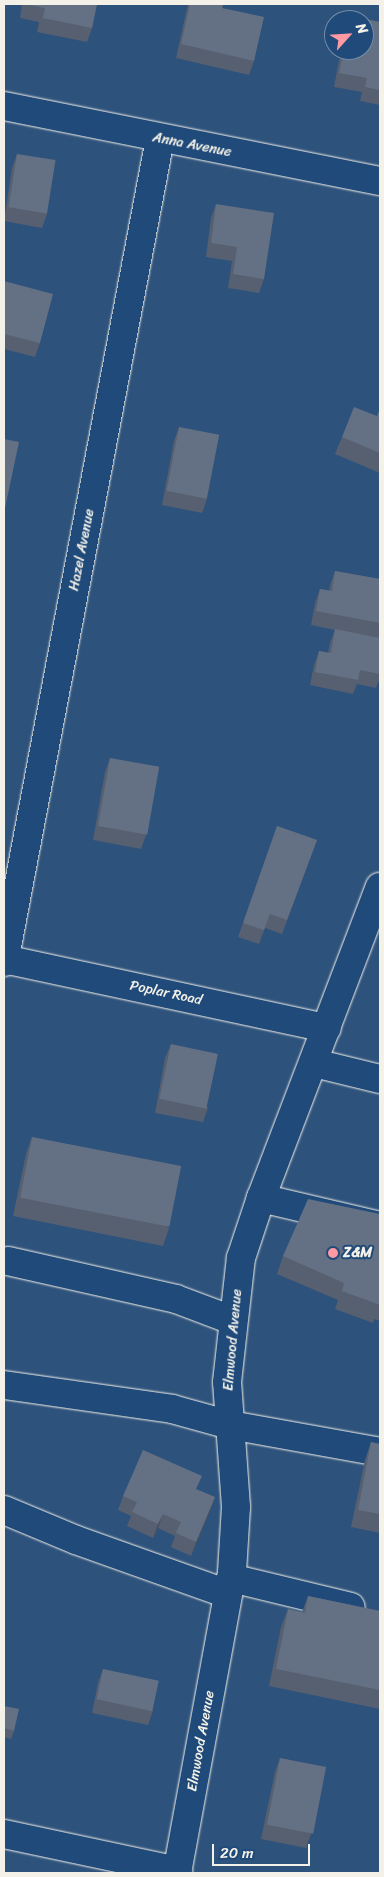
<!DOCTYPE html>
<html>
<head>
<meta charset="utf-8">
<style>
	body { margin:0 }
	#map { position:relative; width:384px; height:1877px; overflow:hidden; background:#2d527c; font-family:Sriracha,sans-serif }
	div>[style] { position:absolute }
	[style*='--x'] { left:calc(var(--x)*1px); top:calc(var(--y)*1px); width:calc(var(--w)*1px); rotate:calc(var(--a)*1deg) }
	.roads { filter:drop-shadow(0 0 1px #f4f1e8) drop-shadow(0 0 1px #f4f1e8) }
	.minor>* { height:28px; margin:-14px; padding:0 14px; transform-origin:14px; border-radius:14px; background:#1f4a7a }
	.wall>* { inset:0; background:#566071 }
	.shaded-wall>* { inset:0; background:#464e5c }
	.building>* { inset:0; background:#647083; transform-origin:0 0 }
	.dots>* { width:14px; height:14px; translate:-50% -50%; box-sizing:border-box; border:2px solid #1f4a7a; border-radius:50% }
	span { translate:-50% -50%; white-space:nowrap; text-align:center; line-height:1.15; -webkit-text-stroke:4px #1f4a7a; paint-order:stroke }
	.street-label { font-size:14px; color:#f4f1e8 }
	.poi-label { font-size:14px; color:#f4f1e8; font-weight:700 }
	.left { translate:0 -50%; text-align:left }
	.frame { position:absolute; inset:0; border:5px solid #f4f1e8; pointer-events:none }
	.north { position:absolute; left:324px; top:10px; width:50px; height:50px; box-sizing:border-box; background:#1f4a7a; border:1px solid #748da6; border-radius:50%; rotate:64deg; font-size:14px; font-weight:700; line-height:20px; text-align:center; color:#f4f1e8 }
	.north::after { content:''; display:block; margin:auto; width:18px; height:22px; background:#ff9aa2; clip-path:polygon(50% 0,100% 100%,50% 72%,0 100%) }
	.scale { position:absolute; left:212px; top:1844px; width:98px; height:22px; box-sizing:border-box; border:2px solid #f4f1e8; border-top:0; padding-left:6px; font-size:15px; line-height:18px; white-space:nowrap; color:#f4f1e8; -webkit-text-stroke:4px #1f4a7a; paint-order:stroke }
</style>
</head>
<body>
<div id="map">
	<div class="roads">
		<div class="minor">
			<div style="--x:4;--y:106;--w:383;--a:11.3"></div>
			<div style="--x:4;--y:959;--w:330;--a:12.1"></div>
			<div style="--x:4;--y:962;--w:838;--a:-79.27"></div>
			<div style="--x:314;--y:1063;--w:68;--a:13.6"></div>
			<div style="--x:261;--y:1198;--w:122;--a:13.2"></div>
			<div style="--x:8;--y:1261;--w:172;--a:12.7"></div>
			<div style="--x:176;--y:1299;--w:60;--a:20.6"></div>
			<div style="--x:4;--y:1385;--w:170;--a:8.1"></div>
			<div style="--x:172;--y:1409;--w:60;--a:15.4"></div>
			<div style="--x:230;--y:1425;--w:152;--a:10.2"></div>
			<div style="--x:4;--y:1510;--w:78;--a:22.6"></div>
			<div style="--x:76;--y:1540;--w:161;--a:19.6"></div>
			<div style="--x:231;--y:1578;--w:123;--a:13.6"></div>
			<div style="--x:4;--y:1834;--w:178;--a:12"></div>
			<div style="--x:177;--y:1873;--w:306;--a:-79.6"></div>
			<div style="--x:232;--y:1572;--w:65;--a:-86.5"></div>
			<div style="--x:236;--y:1507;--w:125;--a:-94.1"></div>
			<div style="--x:227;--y:1382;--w:125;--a:-83.6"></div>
			<div style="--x:241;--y:1258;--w:63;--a:-71.6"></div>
			<div style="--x:261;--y:1198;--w:333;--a:-69.1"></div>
		</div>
	</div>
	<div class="wall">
		<div style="clip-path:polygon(22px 4px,97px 4px,92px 28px,87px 42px,37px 32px,39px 22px,20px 18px)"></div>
		<div style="clip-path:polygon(188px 4px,223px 4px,222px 8px,254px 61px,249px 75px,176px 58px)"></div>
		<div style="clip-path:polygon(350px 16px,380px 22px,380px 105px,360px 101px,362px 92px,334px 87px,341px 50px,364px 50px,364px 20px,349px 20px)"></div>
		<div style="clip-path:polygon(17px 154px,47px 214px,42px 228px,4px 221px,12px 168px)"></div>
		<div style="clip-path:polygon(216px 204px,264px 279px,259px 293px,228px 288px,232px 261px,206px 257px,211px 218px)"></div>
		<div style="clip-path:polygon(4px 281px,40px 343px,35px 357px,4px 349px)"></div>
		<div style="clip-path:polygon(380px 409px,380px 473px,335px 454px,342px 437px,377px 416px)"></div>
		<div style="clip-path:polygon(179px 427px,207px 499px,202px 513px,162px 505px,174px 441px)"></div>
		<div style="clip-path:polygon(335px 571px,380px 579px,380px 683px,378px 682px,376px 688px,357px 684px,353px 694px,310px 685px,314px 665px,319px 651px,328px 653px,330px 643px,335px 630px,311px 625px,315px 603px,320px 589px,329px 591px,330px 585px)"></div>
		<div style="clip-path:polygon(110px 758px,146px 835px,141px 849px,93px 840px,105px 772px)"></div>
		<div style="clip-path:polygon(277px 826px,317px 840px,282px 934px,265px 928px,259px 944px,238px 937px)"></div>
		<div style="clip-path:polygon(171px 1044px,208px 1108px,203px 1122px,155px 1113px,165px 1058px)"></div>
		<div style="clip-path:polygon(32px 1137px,169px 1228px,163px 1246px,13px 1216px,26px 1154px)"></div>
		<div style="clip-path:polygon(380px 1214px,380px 1321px,374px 1319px,373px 1323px,335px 1309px,338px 1300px,277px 1274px,283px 1256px)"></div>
		<div style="clip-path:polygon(371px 1442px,380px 1444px,380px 1533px,351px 1527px,365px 1460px)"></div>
		<div style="clip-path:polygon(197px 1490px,215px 1497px,210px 1511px,191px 1556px,171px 1547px,175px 1536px,158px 1528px,153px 1538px,127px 1526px,131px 1516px,118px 1510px,123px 1496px)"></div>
		<div style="clip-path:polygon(308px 1596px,380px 1611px,380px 1709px,269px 1686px,281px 1627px,288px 1609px,302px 1612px)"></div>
		<div style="clip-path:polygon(103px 1669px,153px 1711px,148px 1725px,92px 1713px,98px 1683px)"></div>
		<div style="clip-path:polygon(4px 1706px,14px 1731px,11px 1739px,4px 1737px)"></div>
		<div style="clip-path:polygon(280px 1758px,311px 1834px,306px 1848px,261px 1839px,275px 1772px)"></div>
	</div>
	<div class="shaded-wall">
		<div style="clip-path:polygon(215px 1497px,210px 1511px,191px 1556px,196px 1542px)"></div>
		<div style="clip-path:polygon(163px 1514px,158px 1528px,153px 1538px,158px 1524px)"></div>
	</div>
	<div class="building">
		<div style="clip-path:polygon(25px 4px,97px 4px,92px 28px,43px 18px,45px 8px)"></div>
		<div style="clip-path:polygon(190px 4px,223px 4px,222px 8px,264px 17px,254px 61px,181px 44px)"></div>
		<div style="clip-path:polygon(350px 16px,380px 22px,380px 90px,365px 87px,367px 78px,339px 73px,344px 50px,364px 50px,364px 20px,350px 20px)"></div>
		<div style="left:17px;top:154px;width:39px;height:54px;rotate:9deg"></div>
		<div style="clip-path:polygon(216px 204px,274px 213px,264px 279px,233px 274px,237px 247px,211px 243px)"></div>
		<div style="clip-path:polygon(4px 281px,53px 294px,40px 343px,4px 334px)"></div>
		<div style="clip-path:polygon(354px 407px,377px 416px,380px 409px,380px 453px,342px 437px)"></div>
		<div style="left:179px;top:427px;width:41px;height:65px;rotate:11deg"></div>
		<div style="clip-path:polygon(4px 439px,19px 442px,4px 513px)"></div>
		<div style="clip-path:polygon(335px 571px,380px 579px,380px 623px,316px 611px,320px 589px,332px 591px)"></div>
		<div style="clip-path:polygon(335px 629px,380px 638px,380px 674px,360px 670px,358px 680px,315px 672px,319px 651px,331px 653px)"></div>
		<div style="left:110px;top:758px;width:50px;height:69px;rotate:10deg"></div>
		<div style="clip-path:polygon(277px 826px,317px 840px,287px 920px,270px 914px,264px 930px,243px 923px)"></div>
		<div style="left:171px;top:1044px;width:48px;height:56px;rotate:12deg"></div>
		<div style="left:32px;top:1137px;width:152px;height:62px;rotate:11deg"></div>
		<div style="clip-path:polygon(308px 1199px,380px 1214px,380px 1305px,342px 1291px,344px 1283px,283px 1256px)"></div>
		<div style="clip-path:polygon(371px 1442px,380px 1444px,380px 1514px,358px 1510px)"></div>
		<div style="clip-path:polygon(143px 1450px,202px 1476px,196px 1489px,215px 1497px,196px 1542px,176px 1533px,181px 1522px,163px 1514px,158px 1524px,132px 1512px,137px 1502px,123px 1496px)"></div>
		<div style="clip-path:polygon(308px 1596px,380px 1611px,380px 1690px,276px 1669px,288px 1609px,305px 1613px)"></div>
		<div style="left:103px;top:1669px;width:57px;height:31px;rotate:12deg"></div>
		<div style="clip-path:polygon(4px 1706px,19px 1709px,14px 1731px,4px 1728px)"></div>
		<div style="left:280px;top:1758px;width:47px;height:68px;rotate:11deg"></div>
	</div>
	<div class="dots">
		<div style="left:333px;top:1253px;background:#ff9aa2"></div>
	</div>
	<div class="street-label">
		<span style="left:192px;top:145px;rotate:11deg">Anna Avenue</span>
		<span style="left:82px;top:550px;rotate:-79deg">Hazel Avenue</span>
		<span style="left:166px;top:993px;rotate:12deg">Poplar Road</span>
		<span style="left:233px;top:1340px;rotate:-85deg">Elmwood Avenue</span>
		<span style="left:201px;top:1741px;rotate:-80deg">Elmwood Avenue</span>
	</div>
	<div class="poi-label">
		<span class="left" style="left:343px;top:1253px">Z&amp;M</span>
	</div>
	<div class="frame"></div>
	<div class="north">N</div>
	<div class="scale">20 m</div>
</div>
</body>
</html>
